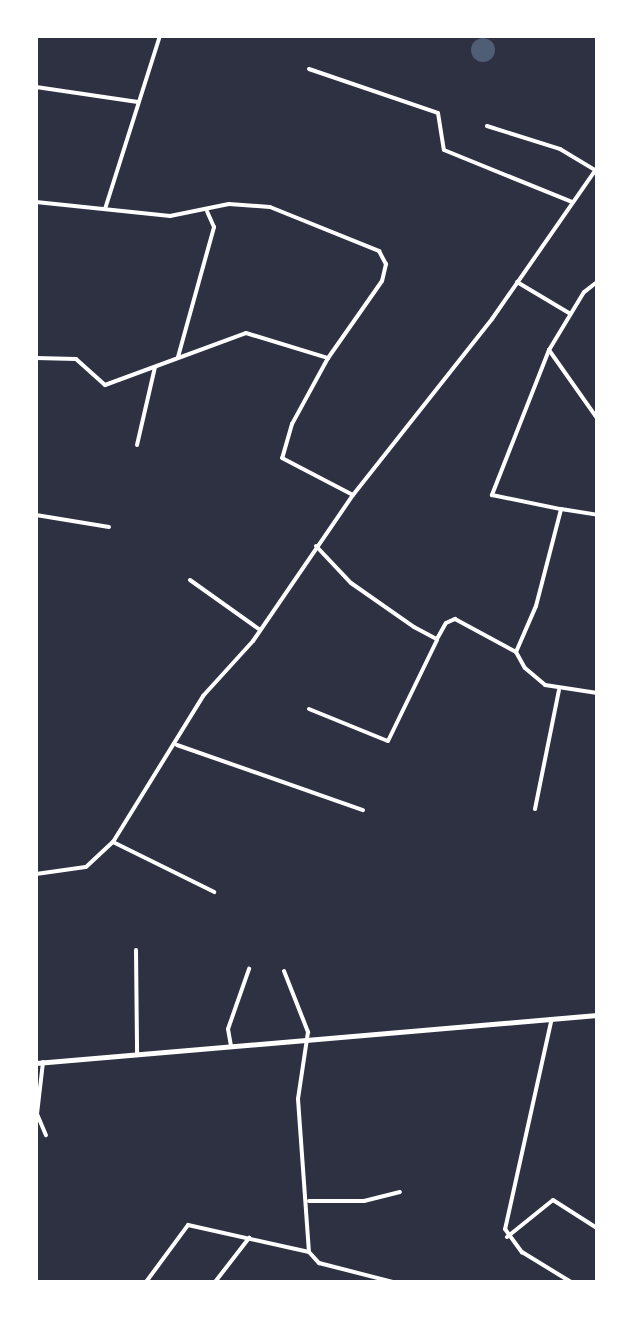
<!DOCTYPE html>
<html>
<head>
<meta charset="utf-8">
<style>
	body { margin:0 }
	#map { position:relative; width:633px; height:1318px; overflow:hidden; background:#2d3142; font-family:Quicksand,sans-serif }
	div>[style] { position:absolute }
	[style*='--x'] { left:calc(var(--x)*1px); top:calc(var(--y)*1px); width:calc(var(--w)*1px); rotate:calc(var(--a)*1deg) }
	.water>* { inset:0; background:#4f5d75 }
	.round { border-radius:50% }
	.minor>* { height:4px; margin:-2px; padding:0 2px; transform-origin:2px; border-radius:2px; background:#fff }
	.tertiary>* { height:5px; margin:-2.5px; padding:0 2.5px; transform-origin:2.5px; border-radius:2.5px; background:#fff }
	span { translate:-50% -50%; white-space:nowrap; text-align:center; line-height:1.15; -webkit-text-stroke:6px #fff; paint-order:stroke }
	.frame { position:absolute; inset:0; border:38px solid #fff; pointer-events:none }
</style>
</head>
<body>
<div id="map">
	<div class="water">
		<div class="round" style="left:471px;top:38px;width:24px;height:24px"></div>
	</div>
	<div class="minor">
		<div style="--x:309;--y:69;--w:136;--a:18.8"></div>
		<div style="--x:438;--y:113;--w:37;--a:81"></div>
		<div style="--x:444;--y:150;--w:138;--a:22.1"></div>
		<div style="--x:36;--y:87;--w:103;--a:8.4"></div>
		<div style="--x:487;--y:126;--w:77;--a:17.5"></div>
		<div style="--x:560;--y:149;--w:41;--a:31"></div>
		<div style="--x:36;--y:202;--w:135;--a:6"></div>
		<div style="--x:170;--y:216;--w:60;--a:-11.5"></div>
		<div style="--x:229;--y:204;--w:41;--a:4.2"></div>
		<div style="--x:270;--y:207;--w:118;--a:22"></div>
		<div style="--x:379;--y:251;--w:15;--a:62"></div>
		<div style="--x:386;--y:264;--w:17;--a:103"></div>
		<div style="--x:382;--y:281;--w:94;--a:125"></div>
		<div style="--x:328;--y:358;--w:75;--a:118.6"></div>
		<div style="--x:292;--y:424;--w:35;--a:106"></div>
		<div style="--x:282;--y:458;--w:80;--a:27.5"></div>
		<div style="--x:105;--y:209;--w:182;--a:-72.4"></div>
		<div style="--x:517;--y:282;--w:61;--a:30.8"></div>
		<div style="--x:597;--y:282;--w:16;--a:142"></div>
		<div style="--x:584;--y:292;--w:68;--a:121.1"></div>
		<div style="--x:549;--y:350;--w:83;--a:54.8"></div>
		<div style="--x:549;--y:350;--w:156;--a:111.5"></div>
		<div style="--x:492;--y:495;--w:69;--a:11.6"></div>
		<div style="--x:178;--y:357;--w:135;--a:-74.5"></div>
		<div style="--x:214;--y:227;--w:17;--a:-114"></div>
		<div style="--x:36;--y:358;--w:40;--a:1.4"></div>
		<div style="--x:76;--y:359;--w:39;--a:42"></div>
		<div style="--x:105;--y:385;--w:150;--a:-20.2"></div>
		<div style="--x:246;--y:333;--w:86;--a:17"></div>
		<div style="--x:137;--y:445;--w:80;--a:-77"></div>
		<div style="--x:36;--y:515;--w:74;--a:9.3"></div>
		<div style="--x:316;--y:546;--w:51;--a:46.6"></div>
		<div style="--x:351;--y:583;--w:77;--a:34.9"></div>
		<div style="--x:414;--y:627;--w:26;--a:28"></div>
		<div style="--x:437;--y:639;--w:18;--a:-61"></div>
		<div style="--x:446;--y:623;--w:10;--a:-24"></div>
		<div style="--x:455;--y:619;--w:69;--a:28.4"></div>
		<div style="--x:516;--y:652;--w:50;--a:-66.5"></div>
		<div style="--x:536;--y:606;--w:100;--a:-75.5"></div>
		<div style="--x:561;--y:509;--w:36;--a:9"></div>
		<div style="--x:190;--y:580;--w:86;--a:35.5"></div>
		<div style="--x:516;--y:652;--w:18;--a:61"></div>
		<div style="--x:525;--y:668;--w:26;--a:40"></div>
		<div style="--x:545;--y:685;--w:53;--a:8.7"></div>
		<div style="--x:309;--y:709;--w:85;--a:22.1"></div>
		<div style="--x:388;--y:741;--w:112;--a:-64.1"></div>
		<div style="--x:177;--y:745;--w:197;--a:19.3"></div>
		<div style="--x:535;--y:809;--w:121;--a:-78.6"></div>
		<div style="--x:113;--y:842;--w:113;--a:26.3"></div>
		<div style="--x:36;--y:874;--w:50;--a:-8"></div>
		<div style="--x:86;--y:867;--w:37;--a:-43"></div>
		<div style="--x:113;--y:842;--w:172;--a:-58.3"></div>
		<div style="--x:203;--y:696;--w:74;--a:-47.7"></div>
		<div style="--x:253;--y:641;--w:177;--a:-55.6"></div>
		<div style="--x:353;--y:495;--w:224;--a:-51.7"></div>
		<div style="--x:492;--y:319;--w:184;--a:-55.2"></div>
		<div style="--x:136;--y:950;--w:103;--a:89.4"></div>
		<div style="--x:284;--y:971;--w:66;--a:68.5"></div>
		<div style="--x:308;--y:1032;--w:68;--a:98.5"></div>
		<div style="--x:298;--y:1099;--w:153;--a:85.9"></div>
		<div style="--x:309;--y:1252;--w:15;--a:48"></div>
		<div style="--x:319;--y:1263;--w:76;--a:14.4"></div>
		<div style="--x:551;--y:1022;--w:212;--a:102.5"></div>
		<div style="--x:505;--y:1229;--w:29;--a:54"></div>
		<div style="--x:522;--y:1252;--w:57;--a:31.5"></div>
		<div style="--x:231;--y:1046;--w:17;--a:-100"></div>
		<div style="--x:228;--y:1029;--w:64;--a:-70.7"></div>
		<div style="--x:43;--y:1062;--w:52;--a:96.6"></div>
		<div style="--x:37;--y:1114;--w:23;--a:67"></div>
		<div style="--x:309;--y:1201;--w:55;--a:0"></div>
		<div style="--x:364;--y:1201;--w:37;--a:-14"></div>
		<div style="--x:507;--y:1237;--w:59;--a:-38.8"></div>
		<div style="--x:553;--y:1200;--w:52;--a:32.5"></div>
		<div style="--x:146;--y:1282;--w:71;--a:-53.6"></div>
		<div style="--x:188;--y:1225;--w:124;--a:12.6"></div>
		<div style="--x:215;--y:1282;--w:56;--a:-52.3"></div>
	</div>
	<div class="tertiary">
		<div style="--x:36;--y:1063;--w:563;--a:-4.89"></div>
	</div>
	<div class="frame"></div>
</div>
</body>
</html>
